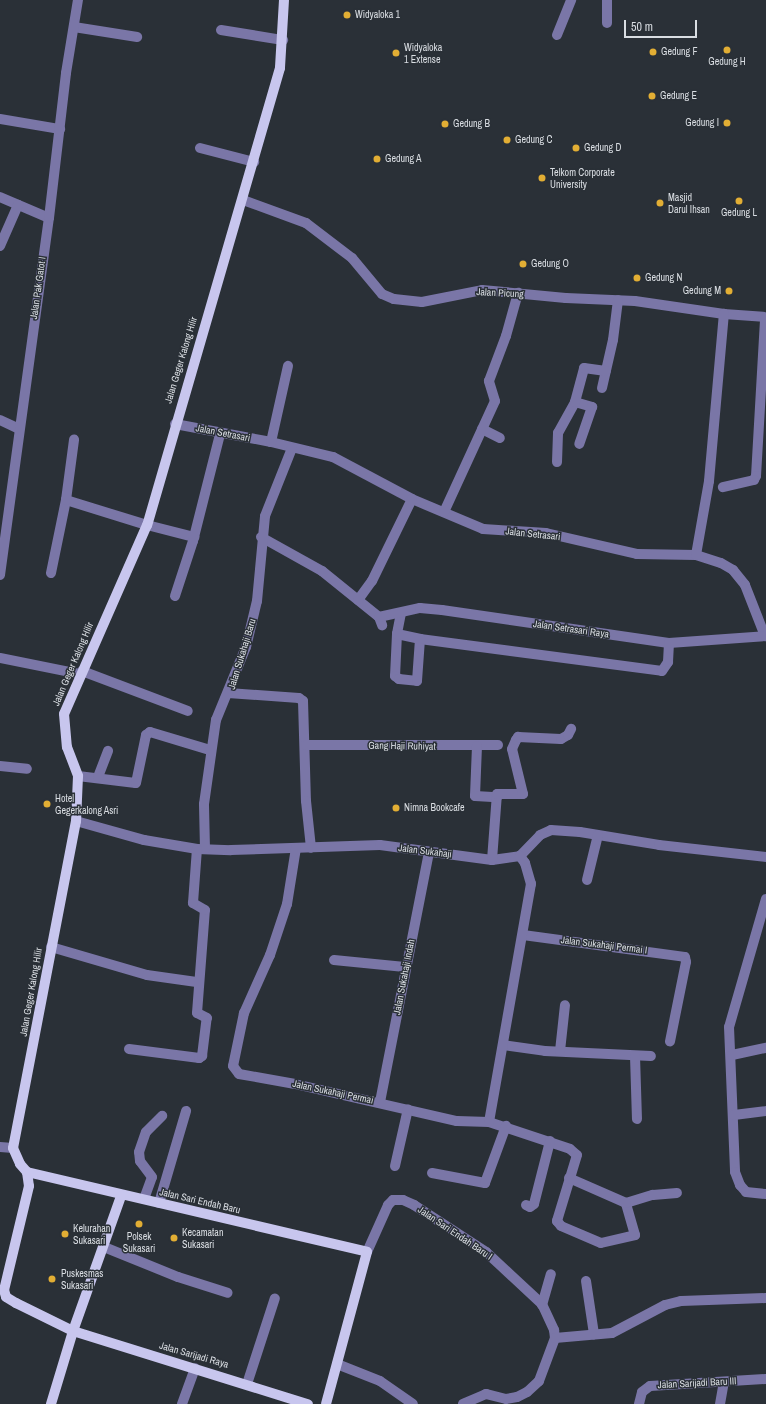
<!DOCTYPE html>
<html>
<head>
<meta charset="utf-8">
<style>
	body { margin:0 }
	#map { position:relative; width:766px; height:1404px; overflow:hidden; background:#2a3037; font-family:"Archivo Narrow",sans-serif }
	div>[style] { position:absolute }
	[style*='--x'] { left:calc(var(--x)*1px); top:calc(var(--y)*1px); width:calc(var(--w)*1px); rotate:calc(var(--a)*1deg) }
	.minor>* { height:10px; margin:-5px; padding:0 5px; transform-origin:5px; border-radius:5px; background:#7a76a7 }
	.major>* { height:10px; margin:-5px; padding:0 5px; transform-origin:5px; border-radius:5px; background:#c8c6ee }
	.dots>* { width:11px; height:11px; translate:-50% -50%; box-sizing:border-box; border:2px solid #2a3037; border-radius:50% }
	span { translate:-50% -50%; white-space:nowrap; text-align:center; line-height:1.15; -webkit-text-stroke:3px #2a3037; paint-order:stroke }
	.poi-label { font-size:10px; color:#d9dde2 }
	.left { translate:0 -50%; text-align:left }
	.right { translate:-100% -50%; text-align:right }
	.street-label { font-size:10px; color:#d9dde2 }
	.scale { position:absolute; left:624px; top:20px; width:73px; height:18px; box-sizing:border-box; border:2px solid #d9dde2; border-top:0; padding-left:5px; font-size:12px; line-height:14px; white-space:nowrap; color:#d9dde2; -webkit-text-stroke:3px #2a3037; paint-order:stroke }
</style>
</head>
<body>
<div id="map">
	<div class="minor">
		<div style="--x:607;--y:0;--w:23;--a:90"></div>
		<div style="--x:74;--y:27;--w:64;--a:9"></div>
		<div style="--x:221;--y:30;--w:63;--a:9.2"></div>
		<div style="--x:557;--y:35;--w:38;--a:-68"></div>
		<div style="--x:0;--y:119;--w:61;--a:9.5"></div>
		<div style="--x:200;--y:148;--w:56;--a:14.5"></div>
		<div style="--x:0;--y:197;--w:53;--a:23.2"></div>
		<div style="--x:243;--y:200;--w:67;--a:20.1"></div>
		<div style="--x:306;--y:223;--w:58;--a:37.3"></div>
		<div style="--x:352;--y:258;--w:47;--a:50.2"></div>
		<div style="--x:382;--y:294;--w:13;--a:23"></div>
		<div style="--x:394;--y:299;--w:28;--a:6"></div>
		<div style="--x:422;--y:302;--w:61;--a:-11.3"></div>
		<div style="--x:482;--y:290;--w:84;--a:5.4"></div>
		<div style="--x:566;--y:298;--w:69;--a:2.5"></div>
		<div style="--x:635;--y:301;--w:90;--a:8.3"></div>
		<div style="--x:724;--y:314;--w:39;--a:4"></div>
		<div style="--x:763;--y:317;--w:4;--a:56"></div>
		<div style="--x:765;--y:320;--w:156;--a:93.3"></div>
		<div style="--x:756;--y:476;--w:4;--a:117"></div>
		<div style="--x:754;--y:480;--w:32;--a:167"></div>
		<div style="--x:0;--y:246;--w:45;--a:-66.3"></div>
		<div style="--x:602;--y:388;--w:49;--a:-77.1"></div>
		<div style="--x:613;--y:340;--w:40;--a:-82.9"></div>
		<div style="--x:575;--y:402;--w:18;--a:16"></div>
		<div style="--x:592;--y:407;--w:39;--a:109"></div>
		<div style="--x:0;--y:420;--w:21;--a:25"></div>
		<div style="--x:175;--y:424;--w:98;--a:10.6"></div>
		<div style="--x:271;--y:442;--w:64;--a:13.6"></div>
		<div style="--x:333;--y:457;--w:89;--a:28"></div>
		<div style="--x:412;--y:499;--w:77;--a:22.9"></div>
		<div style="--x:483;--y:529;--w:63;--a:3.6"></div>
		<div style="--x:546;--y:533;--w:93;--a:13"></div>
		<div style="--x:637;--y:554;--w:59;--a:1"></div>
		<div style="--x:696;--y:555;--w:26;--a:18"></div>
		<div style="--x:721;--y:563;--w:14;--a:30"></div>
		<div style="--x:733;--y:570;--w:19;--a:51"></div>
		<div style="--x:745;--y:585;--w:55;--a:68.6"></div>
		<div style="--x:482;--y:429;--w:20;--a:27"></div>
		<div style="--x:271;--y:442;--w:78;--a:-77.4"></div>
		<div style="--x:557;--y:462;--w:29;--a:-88"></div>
		<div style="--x:558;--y:433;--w:35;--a:-61"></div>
		<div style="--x:575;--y:402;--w:35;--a:-75"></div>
		<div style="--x:584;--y:368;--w:22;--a:8"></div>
		<div style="--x:66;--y:500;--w:85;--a:17.2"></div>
		<div style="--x:147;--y:525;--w:49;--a:14.3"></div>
		<div style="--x:444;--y:512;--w:122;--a:-65.3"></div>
		<div style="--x:495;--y:401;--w:21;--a:-107"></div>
		<div style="--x:489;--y:381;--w:48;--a:-69.3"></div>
		<div style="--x:506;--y:336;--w:45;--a:-74.4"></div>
		<div style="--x:261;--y:537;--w:70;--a:29.1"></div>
		<div style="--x:322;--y:571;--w:73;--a:38.9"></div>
		<div style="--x:379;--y:617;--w:9;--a:69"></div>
		<div style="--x:696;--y:555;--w:75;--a:-80"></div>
		<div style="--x:709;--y:481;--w:168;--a:-84.9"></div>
		<div style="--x:51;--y:573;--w:75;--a:-78.4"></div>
		<div style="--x:66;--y:500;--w:61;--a:-82.4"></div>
		<div style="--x:0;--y:575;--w:360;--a:-82.2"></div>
		<div style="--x:49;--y:218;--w:146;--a:-83.3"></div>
		<div style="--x:66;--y:73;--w:74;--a:-80.7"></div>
		<div style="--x:175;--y:596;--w:58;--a:-71.9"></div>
		<div style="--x:193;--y:541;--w:110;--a:-75.8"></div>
		<div style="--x:358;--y:600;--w:24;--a:-54"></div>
		<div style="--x:372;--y:581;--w:91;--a:-64"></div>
		<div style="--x:401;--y:613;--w:21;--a:101"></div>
		<div style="--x:397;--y:634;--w:42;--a:92.7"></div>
		<div style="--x:395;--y:676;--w:5;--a:37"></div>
		<div style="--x:399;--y:679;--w:18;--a:6"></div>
		<div style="--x:417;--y:681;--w:42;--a:-85.9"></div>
		<div style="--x:420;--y:639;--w:244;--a:7.5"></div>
		<div style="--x:662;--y:671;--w:11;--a:-56"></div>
		<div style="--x:668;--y:662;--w:19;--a:-87"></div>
		<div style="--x:379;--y:617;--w:42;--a:-12.4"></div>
		<div style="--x:420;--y:608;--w:22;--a:5"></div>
		<div style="--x:442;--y:610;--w:229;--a:8.3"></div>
		<div style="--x:669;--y:643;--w:97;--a:-4.1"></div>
		<div style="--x:397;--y:634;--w:24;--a:12"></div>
		<div style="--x:0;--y:658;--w:82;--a:11.3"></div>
		<div style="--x:82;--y:671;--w:113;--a:20.7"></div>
		<div style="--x:228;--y:693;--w:71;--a:4"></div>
		<div style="--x:299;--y:698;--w:5;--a:37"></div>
		<div style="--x:303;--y:701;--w:100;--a:88.3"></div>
		<div style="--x:306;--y:801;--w:47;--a:83.9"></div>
		<div style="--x:306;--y:745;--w:192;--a:0"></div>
		<div style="--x:477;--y:746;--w:50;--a:92.3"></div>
		<div style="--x:475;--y:796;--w:22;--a:3"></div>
		<div style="--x:0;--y:766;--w:27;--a:6"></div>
		<div style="--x:78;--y:776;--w:58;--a:6.9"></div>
		<div style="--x:136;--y:783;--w:49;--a:-78.2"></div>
		<div style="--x:146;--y:735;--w:5;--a:-37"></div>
		<div style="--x:150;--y:732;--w:63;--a:16.7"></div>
		<div style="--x:98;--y:777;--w:28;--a:-69"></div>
		<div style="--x:76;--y:821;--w:71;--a:15.6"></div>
		<div style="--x:144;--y:840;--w:54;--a:9.6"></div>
		<div style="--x:197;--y:849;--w:34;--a:2"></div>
		<div style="--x:231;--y:850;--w:149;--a:-1.9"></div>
		<div style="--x:380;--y:845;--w:113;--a:7.6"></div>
		<div style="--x:492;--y:860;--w:28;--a:-8"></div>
		<div style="--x:520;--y:856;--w:29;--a:-46"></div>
		<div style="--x:540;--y:835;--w:12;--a:-24"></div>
		<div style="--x:551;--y:830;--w:29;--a:4"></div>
		<div style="--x:580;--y:832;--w:80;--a:9.3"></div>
		<div style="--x:659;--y:845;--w:108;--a:6.4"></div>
		<div style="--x:296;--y:848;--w:57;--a:99.1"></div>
		<div style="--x:287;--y:904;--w:54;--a:108.4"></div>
		<div style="--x:270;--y:955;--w:64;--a:114.1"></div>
		<div style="--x:244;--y:1013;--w:54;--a:101.7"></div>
		<div style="--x:233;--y:1066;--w:10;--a:53"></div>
		<div style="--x:239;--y:1074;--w:57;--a:10.1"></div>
		<div style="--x:295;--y:1084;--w:166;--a:12.9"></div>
		<div style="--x:457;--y:1121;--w:32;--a:2"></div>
		<div style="--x:489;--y:1122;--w:85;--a:18.4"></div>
		<div style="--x:570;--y:1149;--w:9;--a:41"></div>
		<div style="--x:577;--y:1155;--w:69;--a:106.9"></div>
		<div style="--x:557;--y:1221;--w:6;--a:51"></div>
		<div style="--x:561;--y:1226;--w:43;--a:23"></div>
		<div style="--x:601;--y:1243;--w:35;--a:-13"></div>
		<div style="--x:635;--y:1235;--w:33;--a:-106"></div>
		<div style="--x:626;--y:1203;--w:28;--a:-17"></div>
		<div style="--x:653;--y:1195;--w:24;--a:-5"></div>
		<div style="--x:205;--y:849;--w:45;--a:-91.3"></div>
		<div style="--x:204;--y:804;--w:85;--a:-81.9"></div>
		<div style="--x:216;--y:720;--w:79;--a:-67.7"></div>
		<div style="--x:246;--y:647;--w:47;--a:-76.6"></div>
		<div style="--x:257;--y:601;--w:85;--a:-84.6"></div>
		<div style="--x:265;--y:516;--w:73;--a:-68.3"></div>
		<div style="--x:492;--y:860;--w:66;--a:-85.7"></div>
		<div style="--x:497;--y:794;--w:26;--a:0"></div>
		<div style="--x:523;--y:794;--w:46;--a:-103.7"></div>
		<div style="--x:512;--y:749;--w:10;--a:-66"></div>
		<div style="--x:516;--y:740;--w:4;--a:-56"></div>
		<div style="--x:518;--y:737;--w:43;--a:2.7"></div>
		<div style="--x:561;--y:739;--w:8;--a:-30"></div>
		<div style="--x:568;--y:735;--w:7;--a:-63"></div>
		<div style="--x:587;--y:880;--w:46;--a:-76.3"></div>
		<div style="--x:766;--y:899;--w:133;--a:106.1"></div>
		<div style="--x:729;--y:1027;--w:145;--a:87.6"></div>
		<div style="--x:735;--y:1172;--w:14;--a:69"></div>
		<div style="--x:740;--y:1185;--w:9;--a:49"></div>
		<div style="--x:746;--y:1192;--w:20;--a:6"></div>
		<div style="--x:523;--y:935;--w:163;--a:7.7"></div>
		<div style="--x:685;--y:957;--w:5;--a:79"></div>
		<div style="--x:686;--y:962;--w:81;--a:101.4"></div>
		<div style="--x:51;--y:947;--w:100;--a:16.3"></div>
		<div style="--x:147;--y:975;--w:50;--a:8"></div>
		<div style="--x:334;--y:960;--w:71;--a:5.6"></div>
		<div style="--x:503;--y:1045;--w:42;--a:8.1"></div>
		<div style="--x:545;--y:1051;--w:106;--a:2.7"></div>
		<div style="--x:129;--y:1049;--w:71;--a:7.3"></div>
		<div style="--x:199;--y:1058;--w:4;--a:-34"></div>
		<div style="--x:202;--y:1056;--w:38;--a:-83"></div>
		<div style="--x:207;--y:1018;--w:11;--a:-153"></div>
		<div style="--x:197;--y:1013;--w:103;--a:-85.6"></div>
		<div style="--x:205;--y:910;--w:14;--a:-150"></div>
		<div style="--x:193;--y:903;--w:54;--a:-85.8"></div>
		<div style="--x:560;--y:1051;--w:46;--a:-83.8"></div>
		<div style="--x:732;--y:1055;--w:35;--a:-12"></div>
		<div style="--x:635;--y:1056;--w:63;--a:88.2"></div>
		<div style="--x:380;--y:1102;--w:255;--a:-78.9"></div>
		<div style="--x:734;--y:1115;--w:32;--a:-7"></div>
		<div style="--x:489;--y:1122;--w:242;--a:-80"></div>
		<div style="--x:531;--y:884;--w:22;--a:-106"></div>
		<div style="--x:525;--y:863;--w:9;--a:-126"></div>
		<div style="--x:0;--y:1147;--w:13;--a:4"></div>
		<div style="--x:395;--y:1166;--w:58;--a:-77.2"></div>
		<div style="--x:432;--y:1173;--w:54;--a:10.7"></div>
		<div style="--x:485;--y:1183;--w:61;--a:-69.8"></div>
		<div style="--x:569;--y:1178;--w:62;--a:23.7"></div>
		<div style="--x:144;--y:1199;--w:23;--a:-70"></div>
		<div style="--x:152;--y:1177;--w:20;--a:-127"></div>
		<div style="--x:140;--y:1161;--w:9;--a:-96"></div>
		<div style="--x:139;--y:1152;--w:21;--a:-71"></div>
		<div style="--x:146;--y:1132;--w:23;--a:-45"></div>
		<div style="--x:159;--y:1203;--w:96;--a:-73.6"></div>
		<div style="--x:526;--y:1205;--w:4;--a:27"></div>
		<div style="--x:530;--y:1207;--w:5;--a:-37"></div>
		<div style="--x:534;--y:1204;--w:65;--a:-75.7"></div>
		<div style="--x:104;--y:1247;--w:80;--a:22.1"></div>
		<div style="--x:178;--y:1277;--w:52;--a:17.7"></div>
		<div style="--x:367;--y:1252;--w:51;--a:-65.9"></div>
		<div style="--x:388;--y:1205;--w:7;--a:-45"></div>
		<div style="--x:393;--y:1200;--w:10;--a:0"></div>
		<div style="--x:403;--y:1200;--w:12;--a:24"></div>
		<div style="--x:414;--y:1205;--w:86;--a:33.1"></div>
		<div style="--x:486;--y:1252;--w:76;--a:42.9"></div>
		<div style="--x:542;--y:1304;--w:29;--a:65"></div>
		<div style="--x:554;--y:1330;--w:8;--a:83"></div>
		<div style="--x:555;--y:1338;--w:46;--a:110.4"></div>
		<div style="--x:539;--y:1381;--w:16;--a:137"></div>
		<div style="--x:527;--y:1392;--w:11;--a:153"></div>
		<div style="--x:517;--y:1397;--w:11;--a:170"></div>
		<div style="--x:506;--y:1399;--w:21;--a:-166"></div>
		<div style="--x:486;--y:1394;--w:25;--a:157"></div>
		<div style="--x:586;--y:1281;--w:54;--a:81.4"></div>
		<div style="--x:542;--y:1305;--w:32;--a:-74"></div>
		<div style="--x:555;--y:1338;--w:57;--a:-5"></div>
		<div style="--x:612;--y:1333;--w:60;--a:-27.8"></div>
		<div style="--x:665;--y:1305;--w:16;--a:-14"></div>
		<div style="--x:681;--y:1301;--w:85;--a:-2"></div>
		<div style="--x:337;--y:1364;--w:46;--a:21.6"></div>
		<div style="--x:380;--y:1381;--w:40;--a:34.9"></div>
		<div style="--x:247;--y:1384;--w:90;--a:-72"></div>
		<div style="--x:182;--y:1404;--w:38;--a:-70"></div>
		<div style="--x:639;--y:1404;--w:12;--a:-76"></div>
		<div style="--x:642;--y:1392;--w:10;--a:-37"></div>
		<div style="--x:650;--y:1386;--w:116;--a:-3.5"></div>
		<div style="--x:720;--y:1404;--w:22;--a:-80"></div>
	</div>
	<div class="major">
		<div style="--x:284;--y:0;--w:68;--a:93.4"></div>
		<div style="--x:280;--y:68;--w:476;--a:106.2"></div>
		<div style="--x:147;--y:525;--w:206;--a:113.7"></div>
		<div style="--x:64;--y:714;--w:33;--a:85"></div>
		<div style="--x:67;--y:747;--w:31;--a:69"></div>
		<div style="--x:78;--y:776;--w:45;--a:92.5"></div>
		<div style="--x:76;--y:821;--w:333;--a:100.9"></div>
		<div style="--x:13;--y:1148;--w:17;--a:66"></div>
		<div style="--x:20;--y:1164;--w:11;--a:49"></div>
		<div style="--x:27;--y:1172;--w:14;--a:82"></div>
		<div style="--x:29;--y:1186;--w:107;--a:103.5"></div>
		<div style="--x:4;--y:1290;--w:7;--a:74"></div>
		<div style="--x:6;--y:1297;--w:12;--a:31"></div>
		<div style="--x:16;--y:1303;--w:64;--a:26.2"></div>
		<div style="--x:73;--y:1331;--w:246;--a:17.3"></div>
		<div style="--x:27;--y:1172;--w:349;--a:13.2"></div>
		<div style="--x:367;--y:1252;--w:157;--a:105.1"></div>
		<div style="--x:51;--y:1404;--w:76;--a:-73.2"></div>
		<div style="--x:73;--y:1331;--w:143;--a:-70.4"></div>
	</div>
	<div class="dots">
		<div style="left:347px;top:15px;background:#e2ae34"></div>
		<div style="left:727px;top:50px;background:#e2ae34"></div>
		<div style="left:653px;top:52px;background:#e2ae34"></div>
		<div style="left:396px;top:53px;background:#e2ae34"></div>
		<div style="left:652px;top:96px;background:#e2ae34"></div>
		<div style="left:727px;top:123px;background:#e2ae34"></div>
		<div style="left:445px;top:124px;background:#e2ae34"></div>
		<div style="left:507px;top:140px;background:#e2ae34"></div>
		<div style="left:576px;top:148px;background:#e2ae34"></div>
		<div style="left:377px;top:159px;background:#e2ae34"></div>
		<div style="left:542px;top:178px;background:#e2ae34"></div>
		<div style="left:739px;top:201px;background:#e2ae34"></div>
		<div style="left:660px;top:203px;background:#e2ae34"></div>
		<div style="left:523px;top:264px;background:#e2ae34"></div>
		<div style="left:637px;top:278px;background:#e2ae34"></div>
		<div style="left:729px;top:291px;background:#e2ae34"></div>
		<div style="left:47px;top:804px;background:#e2ae34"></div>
		<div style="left:396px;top:808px;background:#e2ae34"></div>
		<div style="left:139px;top:1224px;background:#e2ae34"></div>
		<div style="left:65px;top:1234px;background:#e2ae34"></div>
		<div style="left:174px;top:1238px;background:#e2ae34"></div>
		<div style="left:52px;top:1279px;background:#e2ae34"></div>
	</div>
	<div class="poi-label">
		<span class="left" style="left:355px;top:15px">Widyaloka 1</span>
		<span class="left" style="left:404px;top:53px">Widyaloka<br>1 Extense</span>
		<span class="left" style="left:661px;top:52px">Gedung F</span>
		<span style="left:727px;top:62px">Gedung H</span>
		<span class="left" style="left:660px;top:96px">Gedung E</span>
		<span class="right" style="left:719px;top:123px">Gedung I</span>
		<span class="left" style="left:453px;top:124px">Gedung B</span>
		<span class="left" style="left:515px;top:140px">Gedung C</span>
		<span class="left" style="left:584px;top:148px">Gedung D</span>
		<span class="left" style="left:385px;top:159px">Gedung A</span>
		<span class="left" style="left:550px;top:178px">Telkom Corporate<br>University</span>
		<span class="left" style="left:668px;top:203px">Masjid<br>Darul Ihsan</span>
		<span style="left:739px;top:213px">Gedung L</span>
		<span class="left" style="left:531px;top:264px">Gedung O</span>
		<span class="left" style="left:645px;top:278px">Gedung N</span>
		<span class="right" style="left:721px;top:291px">Gedung M</span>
		<span class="left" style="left:55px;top:804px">Hotel<br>Gegerkalong Asri</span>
		<span class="left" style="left:404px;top:808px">Nimna Bookcafe</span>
		<span class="left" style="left:73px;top:1234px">Kelurahan<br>Sukasari</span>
		<span class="left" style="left:182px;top:1238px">Kecamatan<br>Sukasari</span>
		<span style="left:139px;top:1242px">Polsek<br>Sukasari</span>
		<span class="left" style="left:61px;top:1279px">Puskesmas<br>Sukasari</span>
	</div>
	<div class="street-label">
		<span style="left:38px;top:288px;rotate:-82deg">Jalan Pak Gatot I</span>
		<span style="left:500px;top:293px;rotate:3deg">Jalan Picung</span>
		<span style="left:181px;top:360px;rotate:-73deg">Jalan Geger Kalong Hilir</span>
		<span style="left:223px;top:433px;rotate:11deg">Jalan Setrasari</span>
		<span style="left:533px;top:534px;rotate:6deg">Jalan Setrasari</span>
		<span style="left:571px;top:629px;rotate:8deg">Jalan Setrasari Raya</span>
		<span style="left:242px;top:654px;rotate:-73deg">Jalan Sukahaji Baru</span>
		<span style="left:73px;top:664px;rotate:-67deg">Jalan Geger Kalong Hilir</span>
		<span style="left:402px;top:746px;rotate:1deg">Gang Haji Ruhiyat</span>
		<span style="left:425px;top:851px;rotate:7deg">Jalan Sukahaji</span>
		<span style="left:604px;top:945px;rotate:7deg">Jalan Sukahaji Permai I</span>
		<span style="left:404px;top:977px;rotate:-79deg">Jalan Sukahaji Indah</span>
		<span style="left:31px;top:992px;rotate:-80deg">Jalan Geger Kalong Hilir</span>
		<span style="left:333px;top:1092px;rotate:12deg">Jalan Sukahaji Permai</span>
		<span style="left:200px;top:1201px;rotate:13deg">Jalan Sari Endah Baru</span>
		<span style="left:455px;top:1233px;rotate:34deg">Jalan Sari Endah Baru I</span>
		<span style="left:194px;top:1355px;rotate:16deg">Jalan Sarijadi Raya</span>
		<span style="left:697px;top:1383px;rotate:-3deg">Jalan Sarijadi Baru III</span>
	</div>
	<div class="scale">50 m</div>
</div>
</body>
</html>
